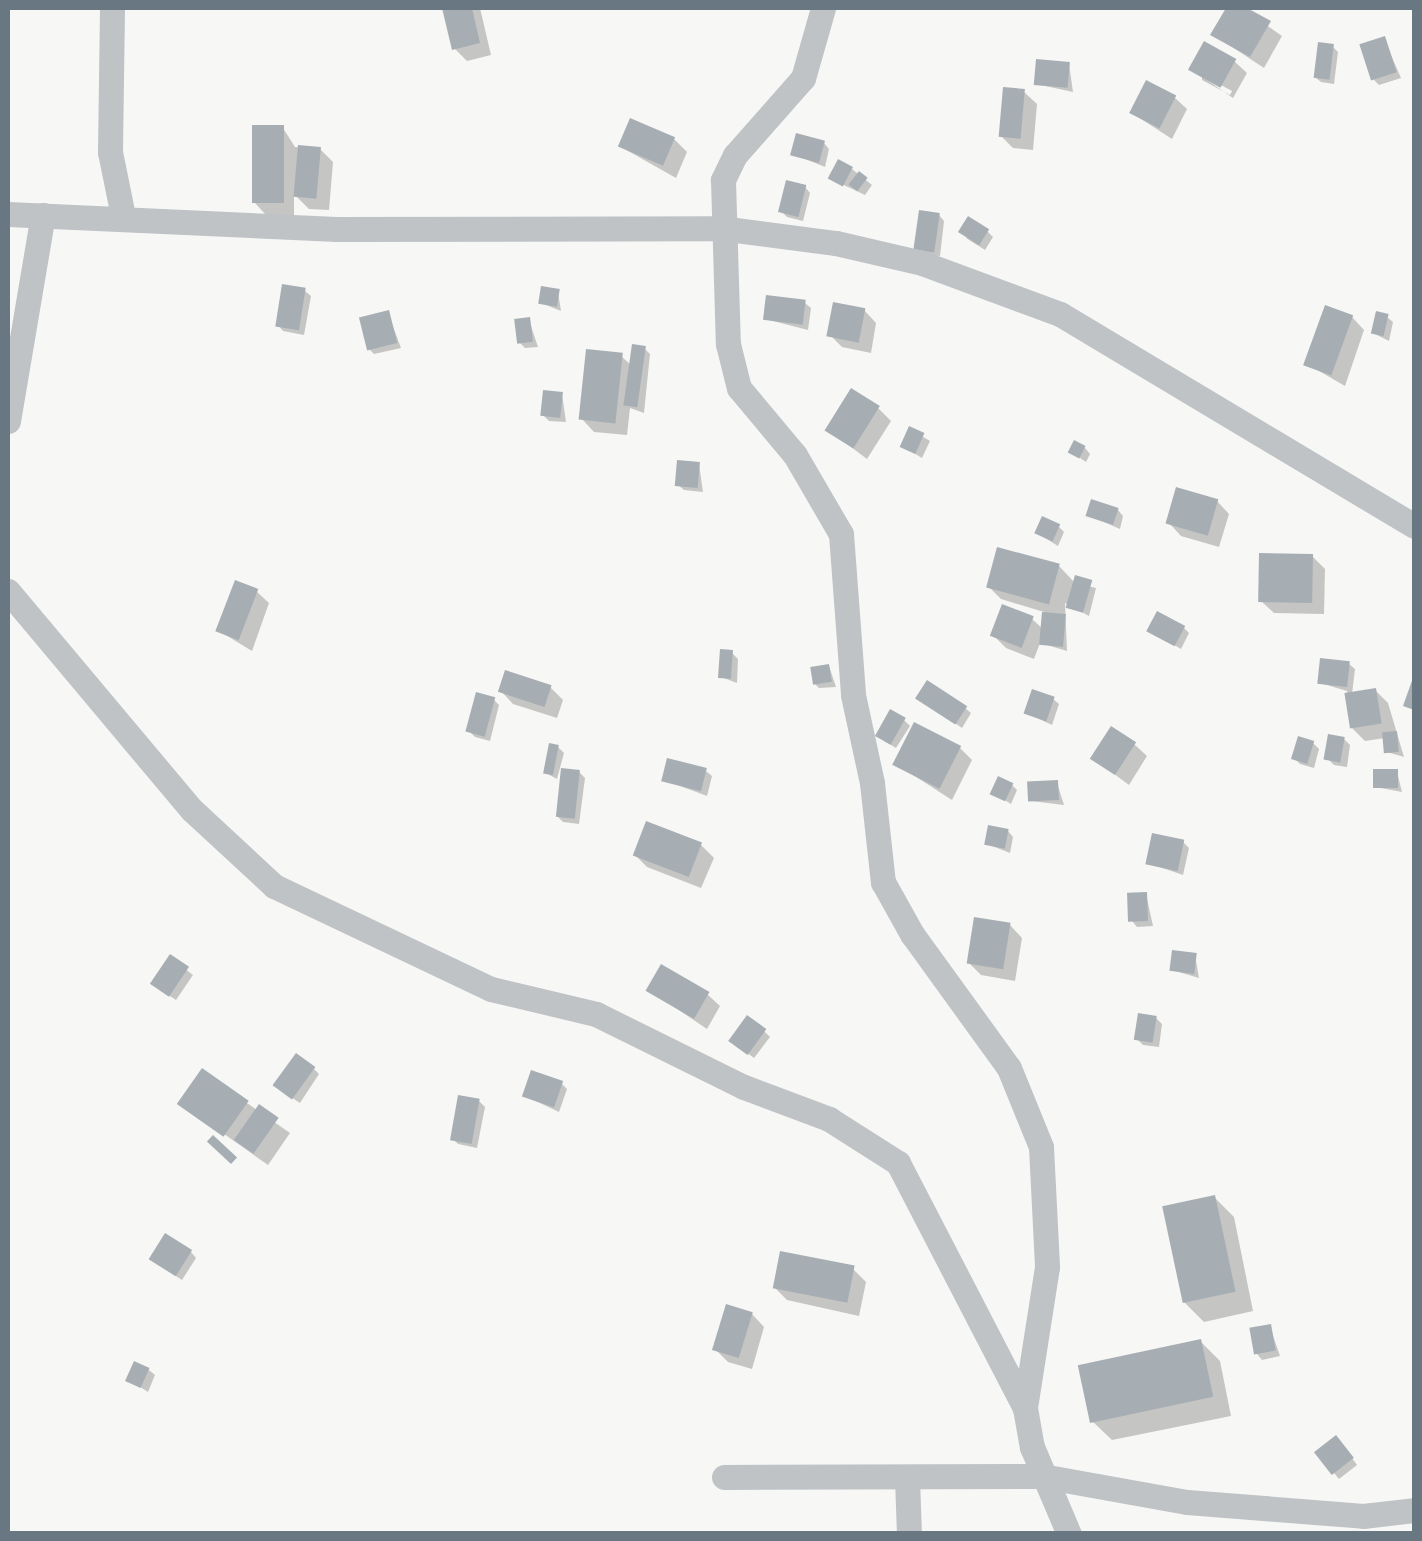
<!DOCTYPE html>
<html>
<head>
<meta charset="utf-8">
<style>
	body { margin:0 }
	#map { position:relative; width:1422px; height:1541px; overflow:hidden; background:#f7f7f5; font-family:"Golos Text",sans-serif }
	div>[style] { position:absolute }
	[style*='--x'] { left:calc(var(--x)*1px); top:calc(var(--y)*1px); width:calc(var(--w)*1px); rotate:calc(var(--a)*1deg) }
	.shadow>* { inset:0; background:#0003 }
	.building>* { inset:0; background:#a7aeb3; transform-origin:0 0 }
	.minor>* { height:25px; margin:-12.5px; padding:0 12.5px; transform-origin:12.5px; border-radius:12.5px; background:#bfc3c6 }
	span { translate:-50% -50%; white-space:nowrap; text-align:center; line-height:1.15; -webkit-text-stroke:10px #fff; paint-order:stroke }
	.frame { position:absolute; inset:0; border:10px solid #697783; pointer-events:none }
</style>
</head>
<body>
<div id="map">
	<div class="shadow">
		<div style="clip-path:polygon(444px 8px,480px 8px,491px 55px,467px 61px,454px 48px)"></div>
		<div style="clip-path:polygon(1229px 8px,1242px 8px,1282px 36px,1264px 68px,1214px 35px)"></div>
		<div style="clip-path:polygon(1384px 39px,1401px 78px,1379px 85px,1374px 80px)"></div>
		<div style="clip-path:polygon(1333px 47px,1338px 52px,1334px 84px,1321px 82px,1315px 77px)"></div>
		<div style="clip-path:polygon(evenodd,1234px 61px,1247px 73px,1233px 98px,1191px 69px,1234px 61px,1202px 75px,1232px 91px,1230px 95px,1202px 80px,1202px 75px)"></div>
		<div style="clip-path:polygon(1069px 64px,1073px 92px,1036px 84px)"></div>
		<div style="clip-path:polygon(1024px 92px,1037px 104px,1033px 150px,1013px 148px,1001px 136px)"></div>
		<div style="clip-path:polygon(1174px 97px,1187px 109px,1172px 139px,1132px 113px)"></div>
		<div style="clip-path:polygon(283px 128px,295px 147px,320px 149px,333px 162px,329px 210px,309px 209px,294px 194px,294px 215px,266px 215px,254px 202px)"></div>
		<div style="clip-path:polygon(674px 139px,687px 152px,676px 178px,621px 147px)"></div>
		<div style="clip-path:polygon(824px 143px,829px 149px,825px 167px,793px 154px)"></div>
		<div style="clip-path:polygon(852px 169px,872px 185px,865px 195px,831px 179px)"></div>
		<div style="clip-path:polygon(805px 187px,810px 193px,803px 221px,787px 217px,781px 211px)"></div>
		<div style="clip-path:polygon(939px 215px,944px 221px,940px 256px,923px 255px)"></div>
		<div style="clip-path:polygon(987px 231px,993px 237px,985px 250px,966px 238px)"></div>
		<div style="clip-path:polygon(305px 291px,311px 296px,304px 335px,283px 331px,278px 325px)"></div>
		<div style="clip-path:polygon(558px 292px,561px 311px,541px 303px)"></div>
		<div style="clip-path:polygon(805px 303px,811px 308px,808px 330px,765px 319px)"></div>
		<div style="clip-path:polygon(864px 310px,876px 323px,871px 353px,842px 347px,830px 335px)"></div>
		<div style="clip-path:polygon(388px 313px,401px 348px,374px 354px,368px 348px)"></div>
		<div style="clip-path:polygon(1352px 317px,1364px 330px,1345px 386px,1307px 364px)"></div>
		<div style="clip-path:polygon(1387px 317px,1393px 322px,1389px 341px,1373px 333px)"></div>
		<div style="clip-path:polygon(529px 320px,538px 347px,525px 348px,520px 343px)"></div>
		<div style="clip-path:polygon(644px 348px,650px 354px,644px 413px,630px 408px,627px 435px,594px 432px,582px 419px,621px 356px,632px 366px)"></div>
		<div style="clip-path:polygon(562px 394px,566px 422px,549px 421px,543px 415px)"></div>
		<div style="clip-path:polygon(878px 408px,891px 421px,867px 459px,827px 429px)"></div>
		<div style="clip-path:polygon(910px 429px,930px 441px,922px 458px,902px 446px)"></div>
		<div style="clip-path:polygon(1085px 448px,1090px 454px,1086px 462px,1071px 452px)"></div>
		<div style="clip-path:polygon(699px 464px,703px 492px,684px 490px,678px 485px)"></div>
		<div style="clip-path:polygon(1217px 501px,1229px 514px,1219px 547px,1181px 536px,1169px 523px)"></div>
		<div style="clip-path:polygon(1118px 510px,1123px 516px,1120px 529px,1088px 515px)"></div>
		<div style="clip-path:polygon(1058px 526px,1064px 532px,1058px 546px,1037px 533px)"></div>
		<div style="clip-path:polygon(1312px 556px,1325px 569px,1324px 614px,1274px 613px,1261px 601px)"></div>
		<div style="clip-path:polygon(1059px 566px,1075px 583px,1096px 588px,1089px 616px,1065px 603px,1067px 651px,1040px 643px,1034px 659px,1006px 648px,993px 635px,1032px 619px,1043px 629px,1044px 612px,1001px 599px,988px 586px)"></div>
		<div style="clip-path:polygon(256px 591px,269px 603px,252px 651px,219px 631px)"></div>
		<div style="clip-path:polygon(1184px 628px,1189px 633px,1181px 649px,1149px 630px)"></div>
		<div style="clip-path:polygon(732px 653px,738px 659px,737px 683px,721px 677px)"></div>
		<div style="clip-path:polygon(1349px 664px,1355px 669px,1352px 694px,1375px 690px,1388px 703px,1404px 757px,1387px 752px,1385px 738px,1365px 741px,1352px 728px,1347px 691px,1320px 683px)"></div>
		<div style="clip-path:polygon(829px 666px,836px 687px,819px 688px,814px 683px)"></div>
		<div style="clip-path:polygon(550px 687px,563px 700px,557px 718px,513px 704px,501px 691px)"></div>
		<div style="clip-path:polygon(918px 698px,965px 708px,971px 713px,962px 728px)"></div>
		<div style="clip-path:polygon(493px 699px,499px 705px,490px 741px,475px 737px,469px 731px)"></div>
		<div style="clip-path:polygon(1053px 699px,1059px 704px,1052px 725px,1027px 713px)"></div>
		<div style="clip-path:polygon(904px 720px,910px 726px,896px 748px,884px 741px)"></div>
		<div style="clip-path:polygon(1344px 739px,1350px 745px,1347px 767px,1334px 765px,1328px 759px)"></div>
		<div style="clip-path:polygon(1313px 743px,1319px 749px,1314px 768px,1300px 764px,1295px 759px)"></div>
		<div style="clip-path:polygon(1134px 744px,1147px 756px,1129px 785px,1094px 759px)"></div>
		<div style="clip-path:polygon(558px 747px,564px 753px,557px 779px,544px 772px)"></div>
		<div style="clip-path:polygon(960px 748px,972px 760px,952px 800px,896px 764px)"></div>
		<div style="clip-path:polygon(706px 771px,712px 776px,707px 796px,664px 780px)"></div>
		<div style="clip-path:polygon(579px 772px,585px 778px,579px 824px,563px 822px,557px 816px)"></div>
		<div style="clip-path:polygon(1397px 772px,1402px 792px,1375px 787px)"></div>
		<div style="clip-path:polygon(1057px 783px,1064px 805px,1031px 801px)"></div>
		<div style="clip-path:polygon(1012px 785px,1017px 790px,1011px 804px,993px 793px)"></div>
		<div style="clip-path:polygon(1008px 831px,1013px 837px,1010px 853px,987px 844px)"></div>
		<div style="clip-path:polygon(1183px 842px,1189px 848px,1183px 875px,1148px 863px)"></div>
		<div style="clip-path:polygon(701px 845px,714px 858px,701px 888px,647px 867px,635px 855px)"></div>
		<div style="clip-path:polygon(1146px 894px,1153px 926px,1137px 927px,1132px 921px)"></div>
		<div style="clip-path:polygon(1010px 925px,1022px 938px,1015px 981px,981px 975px,968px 962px)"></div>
		<div style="clip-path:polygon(1195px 955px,1199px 978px,1172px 970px)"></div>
		<div style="clip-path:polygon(171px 958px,193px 975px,176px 1000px,159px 989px)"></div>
		<div style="clip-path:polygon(649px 990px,707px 994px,720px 1006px,707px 1029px)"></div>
		<div style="clip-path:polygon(1156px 1018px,1162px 1024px,1159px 1047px,1143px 1045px,1137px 1039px)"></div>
		<div style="clip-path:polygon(764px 1031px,770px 1037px,754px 1058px,738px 1046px)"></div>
		<div style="clip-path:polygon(314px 1069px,319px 1074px,300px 1103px,283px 1092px)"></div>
		<div style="clip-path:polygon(561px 1083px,567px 1089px,559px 1112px,525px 1096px)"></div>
		<div style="clip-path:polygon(479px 1101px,485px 1107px,477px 1148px,458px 1144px,453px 1139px)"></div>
		<div style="clip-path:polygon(180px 1103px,247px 1103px,290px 1133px,268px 1165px)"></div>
		<div style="clip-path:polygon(1214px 1197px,1234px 1217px,1253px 1311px,1204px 1322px,1184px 1302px)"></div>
		<div style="clip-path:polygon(191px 1252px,196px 1258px,182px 1280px,157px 1264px)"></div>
		<div style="clip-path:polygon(853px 1269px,866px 1282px,859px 1316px,787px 1300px,774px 1287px)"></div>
		<div style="clip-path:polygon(752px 1314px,764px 1327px,752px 1369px,728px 1362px,716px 1350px)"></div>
		<div style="clip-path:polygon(1270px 1327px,1280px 1356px,1262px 1360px,1257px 1354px)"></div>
		<div style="clip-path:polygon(1200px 1341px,1220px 1361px,1231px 1416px,1112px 1440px,1092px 1421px)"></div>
		<div style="clip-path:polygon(149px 1370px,155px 1375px,148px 1392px,129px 1380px)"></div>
		<div style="clip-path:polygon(1342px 1444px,1357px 1465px,1339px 1479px,1334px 1473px)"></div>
	</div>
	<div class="building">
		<div style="clip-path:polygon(442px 8px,472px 8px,480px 43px,452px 50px)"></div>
		<div style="clip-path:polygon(1226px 8px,1247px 8px,1271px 21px,1250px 57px,1210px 35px)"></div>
		<div style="left:1385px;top:36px;width:38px;height:27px;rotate:72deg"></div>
		<div style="left:1204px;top:41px;width:37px;height:33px;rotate:29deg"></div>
		<div style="left:1318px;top:42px;width:16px;height:36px;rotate:7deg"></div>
		<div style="left:1036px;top:59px;width:34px;height:26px;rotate:5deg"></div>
		<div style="left:1146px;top:80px;width:34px;height:37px;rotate:27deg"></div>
		<div style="left:1003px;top:87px;width:22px;height:50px;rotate:5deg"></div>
		<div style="left:630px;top:118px;width:49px;height:31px;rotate:23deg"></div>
		<div style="left:252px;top:125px;width:32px;height:78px"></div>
		<div style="left:796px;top:133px;width:30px;height:23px;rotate:15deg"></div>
		<div style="left:298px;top:145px;width:23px;height:52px;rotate:5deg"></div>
		<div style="left:838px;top:159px;width:17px;height:22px;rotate:28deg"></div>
		<div style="left:859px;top:171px;width:11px;height:17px;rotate:38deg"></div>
		<div style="left:786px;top:180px;width:21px;height:33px;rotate:14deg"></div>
		<div style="left:919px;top:210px;width:21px;height:40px;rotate:8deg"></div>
		<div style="left:968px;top:216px;width:25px;height:19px;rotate:32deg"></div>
		<div style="left:282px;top:284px;width:24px;height:43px;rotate:9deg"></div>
		<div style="left:541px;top:286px;width:19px;height:18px;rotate:9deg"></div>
		<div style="left:766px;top:295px;width:40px;height:25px;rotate:7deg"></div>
		<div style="left:833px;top:302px;width:33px;height:35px;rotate:11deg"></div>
		<div style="left:1325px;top:305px;width:30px;height:64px;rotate:20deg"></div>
		<div style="left:389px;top:310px;width:34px;height:31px;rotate:76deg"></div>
		<div style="left:1376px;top:311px;width:13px;height:23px;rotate:13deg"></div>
		<div style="left:530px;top:317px;width:25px;height:16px;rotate:83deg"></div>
		<div style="left:632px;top:344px;width:14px;height:62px;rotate:8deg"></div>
		<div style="left:586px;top:349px;width:37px;height:71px;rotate:6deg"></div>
		<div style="left:851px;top:388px;width:34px;height:50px;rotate:32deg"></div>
		<div style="left:543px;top:390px;width:20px;height:26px;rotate:6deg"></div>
		<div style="left:909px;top:426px;width:17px;height:23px;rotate:24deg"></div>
		<div style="left:1074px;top:440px;width:13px;height:14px;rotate:27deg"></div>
		<div style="left:677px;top:460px;width:23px;height:26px;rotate:5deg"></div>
		<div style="left:1176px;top:487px;width:44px;height:38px;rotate:16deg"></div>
		<div style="left:1091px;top:499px;width:29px;height:18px;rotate:18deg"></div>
		<div style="left:1042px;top:516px;width:20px;height:19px;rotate:24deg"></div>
		<div style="left:997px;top:547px;width:65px;height:42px;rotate:15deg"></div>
		<div style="left:1259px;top:553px;width:54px;height:49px;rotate:1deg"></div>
		<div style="left:1075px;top:575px;width:18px;height:34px;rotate:16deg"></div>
		<div style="left:235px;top:580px;width:25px;height:55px;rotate:21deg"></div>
		<div style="left:1002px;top:604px;width:34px;height:34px;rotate:21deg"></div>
		<div style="left:1157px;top:611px;width:32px;height:23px;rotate:28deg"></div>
		<div style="left:1042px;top:612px;width:24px;height:33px;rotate:5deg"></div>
		<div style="left:720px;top:649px;width:13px;height:29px;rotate:4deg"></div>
		<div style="left:1320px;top:658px;width:30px;height:26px;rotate:6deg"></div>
		<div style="left:829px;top:664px;width:18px;height:19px;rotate:81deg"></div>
		<div style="left:505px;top:670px;width:49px;height:23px;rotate:18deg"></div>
		<div style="clip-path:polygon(1414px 675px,1414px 710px,1403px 706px)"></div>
		<div style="left:927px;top:680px;width:48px;height:22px;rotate:33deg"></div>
		<div style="left:1376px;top:688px;width:36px;height:32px;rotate:81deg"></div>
		<div style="left:1032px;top:689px;width:24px;height:26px;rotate:19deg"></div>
		<div style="left:476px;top:692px;width:20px;height:41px;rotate:15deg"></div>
		<div style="left:890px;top:709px;width:18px;height:31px;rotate:29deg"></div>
		<div style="left:914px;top:722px;width:53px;height:48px;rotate:27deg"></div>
		<div style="left:1111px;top:726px;width:30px;height:39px;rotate:33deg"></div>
		<div style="left:1397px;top:731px;width:21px;height:15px;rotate:85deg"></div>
		<div style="left:1328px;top:734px;width:17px;height:26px;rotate:10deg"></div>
		<div style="left:1298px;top:736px;width:17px;height:24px;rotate:17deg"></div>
		<div style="left:549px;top:743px;width:10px;height:31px;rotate:11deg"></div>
		<div style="left:667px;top:758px;width:41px;height:24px;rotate:14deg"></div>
		<div style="left:561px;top:768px;width:19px;height:49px;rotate:6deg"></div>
		<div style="left:1373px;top:769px;width:25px;height:19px"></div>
		<div style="left:998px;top:776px;width:17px;height:20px;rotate:25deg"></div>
		<div style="left:1058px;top:780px;width:20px;height:31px;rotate:87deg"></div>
		<div style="left:646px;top:821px;width:60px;height:37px;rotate:21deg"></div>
		<div style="left:988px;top:825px;width:21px;height:20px;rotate:11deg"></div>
		<div style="left:1152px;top:833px;width:33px;height:32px;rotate:12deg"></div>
		<div style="left:1147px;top:892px;width:29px;height:20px;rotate:88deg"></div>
		<div style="left:974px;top:917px;width:37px;height:47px;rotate:9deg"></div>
		<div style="left:1172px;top:950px;width:25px;height:21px;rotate:7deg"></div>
		<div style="left:170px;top:954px;width:23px;height:36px;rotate:34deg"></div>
		<div style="left:661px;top:964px;width:56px;height:31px;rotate:30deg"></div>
		<div style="left:1138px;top:1013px;width:19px;height:27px;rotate:9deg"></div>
		<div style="left:747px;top:1015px;width:24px;height:32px;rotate:36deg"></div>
		<div style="left:296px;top:1053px;width:24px;height:40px;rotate:36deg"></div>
		<div style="left:202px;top:1068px;width:57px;height:44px;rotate:35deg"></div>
		<div style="left:531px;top:1070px;width:34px;height:28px;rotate:19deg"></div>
		<div style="left:458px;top:1095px;width:22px;height:46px;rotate:10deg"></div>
		<div style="left:259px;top:1104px;width:24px;height:44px;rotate:35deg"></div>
		<div style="left:213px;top:1135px;width:33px;height:9px;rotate:43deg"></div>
		<div style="left:1215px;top:1195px;width:99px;height:54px;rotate:78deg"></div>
		<div style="left:165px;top:1233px;width:32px;height:31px;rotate:32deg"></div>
		<div style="left:780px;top:1251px;width:76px;height:38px;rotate:11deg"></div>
		<div style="left:726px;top:1304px;width:28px;height:48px;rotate:17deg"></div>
		<div style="left:1271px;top:1324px;width:27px;height:22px;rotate:80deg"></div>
		<div style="left:1201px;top:1339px;width:59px;height:126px;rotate:78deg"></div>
		<div style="left:134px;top:1361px;width:17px;height:22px;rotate:24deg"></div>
		<div style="left:1336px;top:1435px;width:29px;height:28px;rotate:52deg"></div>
	</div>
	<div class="minor">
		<div style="--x:112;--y:8;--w:144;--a:90.8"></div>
		<div style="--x:110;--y:152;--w:65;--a:78.5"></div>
		<div style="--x:823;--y:8;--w:73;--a:105.9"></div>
		<div style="--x:803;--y:78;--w:103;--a:131.4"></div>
		<div style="--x:735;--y:155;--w:28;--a:116"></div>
		<div style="--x:723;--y:180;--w:164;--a:88.3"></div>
		<div style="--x:728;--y:344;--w:45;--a:76"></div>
		<div style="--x:739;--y:388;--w:87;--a:50.1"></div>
		<div style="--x:795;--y:455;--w:91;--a:59.8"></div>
		<div style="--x:841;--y:534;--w:161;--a:85.7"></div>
		<div style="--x:853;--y:695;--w:90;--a:77.8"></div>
		<div style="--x:872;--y:783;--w:100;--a:83.7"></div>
		<div style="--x:883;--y:882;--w:60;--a:60.9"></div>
		<div style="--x:912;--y:934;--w:165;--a:54.1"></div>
		<div style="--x:1009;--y:1068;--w:85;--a:67.9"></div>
		<div style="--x:1041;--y:1147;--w:120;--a:87.1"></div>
		<div style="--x:1047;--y:1267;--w:143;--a:98.9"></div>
		<div style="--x:8;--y:214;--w:329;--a:2.6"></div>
		<div style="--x:337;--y:229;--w:383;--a:-0.1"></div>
		<div style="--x:720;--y:228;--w:117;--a:7.4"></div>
		<div style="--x:836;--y:243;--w:88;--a:13.1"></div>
		<div style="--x:922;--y:263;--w:147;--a:20.3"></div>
		<div style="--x:1060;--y:314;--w:413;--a:30.9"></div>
		<div style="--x:8;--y:421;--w:209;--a:-80.4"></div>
		<div style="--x:8;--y:591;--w:286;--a:50"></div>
		<div style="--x:192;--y:810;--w:112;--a:42.8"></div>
		<div style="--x:274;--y:886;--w:240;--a:25.4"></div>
		<div style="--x:491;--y:989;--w:108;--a:13.4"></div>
		<div style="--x:596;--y:1014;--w:165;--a:26.3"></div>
		<div style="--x:744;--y:1087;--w:91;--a:20.6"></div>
		<div style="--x:829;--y:1119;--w:82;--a:32.5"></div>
		<div style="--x:898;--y:1163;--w:276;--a:62.6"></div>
		<div style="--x:1025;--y:1408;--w:40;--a:80"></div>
		<div style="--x:1032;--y:1447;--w:95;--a:67"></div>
		<div style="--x:724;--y:1477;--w:318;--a:-0.2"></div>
		<div style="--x:1042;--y:1476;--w:147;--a:10.2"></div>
		<div style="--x:1187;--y:1502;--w:177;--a:4.5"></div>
		<div style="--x:1363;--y:1516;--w:51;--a:-6.7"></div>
		<div style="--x:907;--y:1478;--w:56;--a:88"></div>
	</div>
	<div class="frame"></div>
</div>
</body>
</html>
